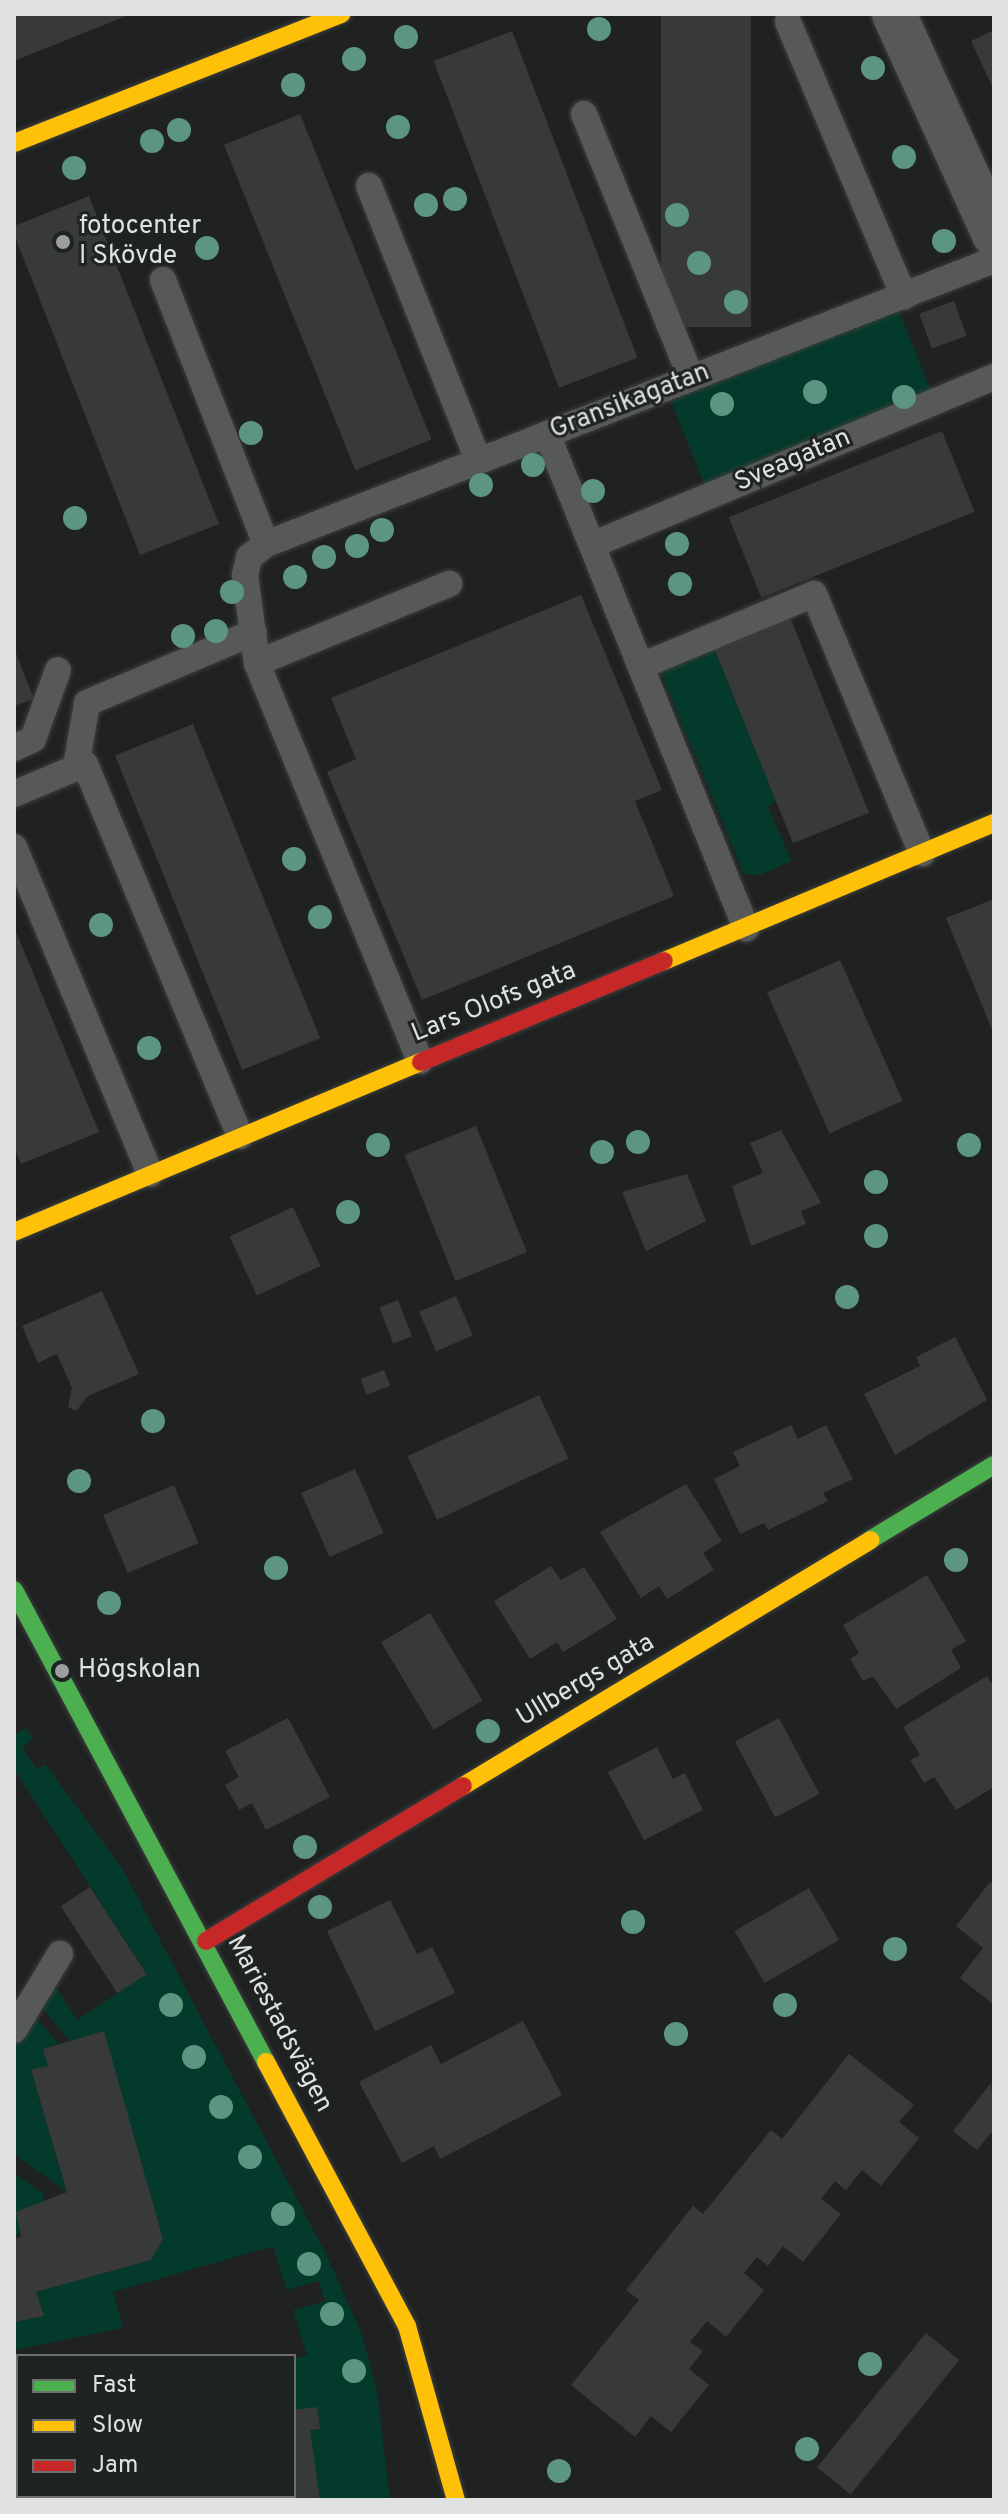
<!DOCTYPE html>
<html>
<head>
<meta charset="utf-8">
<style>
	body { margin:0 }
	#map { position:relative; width:1008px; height:2514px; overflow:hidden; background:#202221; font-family:Overpass,sans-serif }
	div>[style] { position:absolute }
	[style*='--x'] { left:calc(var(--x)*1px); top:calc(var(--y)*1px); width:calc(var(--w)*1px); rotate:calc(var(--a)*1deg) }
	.green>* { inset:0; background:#043a2b; transform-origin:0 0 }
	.building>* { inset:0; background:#383a39; transform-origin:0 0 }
	.roads { filter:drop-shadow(0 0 2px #3d3e3e) drop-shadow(0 0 2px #3d3e3e) }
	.lane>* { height:26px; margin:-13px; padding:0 13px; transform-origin:13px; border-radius:13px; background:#575958 }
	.street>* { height:44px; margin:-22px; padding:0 22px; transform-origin:22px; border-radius:22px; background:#575958 }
	.fast>* { height:18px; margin:-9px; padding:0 9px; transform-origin:9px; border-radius:9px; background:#4caf50 }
	.slow>* { height:18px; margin:-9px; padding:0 9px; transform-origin:9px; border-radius:9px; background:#ffc107 }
	.jam>* { height:18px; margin:-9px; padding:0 9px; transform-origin:9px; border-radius:9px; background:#c62828 }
	.trees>* { width:24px; height:24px; margin:-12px; border-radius:50%; background:#5c9580 }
	.dots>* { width:22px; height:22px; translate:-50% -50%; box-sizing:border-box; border:4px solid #1f2321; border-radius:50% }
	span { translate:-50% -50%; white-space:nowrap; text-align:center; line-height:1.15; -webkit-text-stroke:6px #1f2321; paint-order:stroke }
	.poi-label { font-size:26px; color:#e0e2e1 }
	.left { translate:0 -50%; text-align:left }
	.street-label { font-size:26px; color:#e0e2e1 }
	.frame { position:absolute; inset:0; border:16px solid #e0e2e1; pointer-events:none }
	.legend { position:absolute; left:16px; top:2354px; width:280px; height:144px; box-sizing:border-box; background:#1f2321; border:2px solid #6c6f6e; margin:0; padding:10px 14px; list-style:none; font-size:24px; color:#e0e2e1 }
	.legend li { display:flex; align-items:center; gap:16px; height:40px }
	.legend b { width:40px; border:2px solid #6c6f6e }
</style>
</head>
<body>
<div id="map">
	<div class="green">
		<div style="left:898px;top:309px;width:92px;height:245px;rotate:68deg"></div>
		<div style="clip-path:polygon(714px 649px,776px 801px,768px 806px,791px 861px,761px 875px,744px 874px,661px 673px)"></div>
		<div style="clip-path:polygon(26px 1728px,33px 1739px,22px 1747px,37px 1769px,45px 1764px,122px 1868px,327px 2256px,362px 2335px,377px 2391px,390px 2500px,151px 2500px,294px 2496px,294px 2359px,307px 2355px,293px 2310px,325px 2301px,319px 2281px,287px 2290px,273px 2246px,113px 2292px,123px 2328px,14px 2350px,14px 2322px,43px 2315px,36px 2292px,151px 2260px,163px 2239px,103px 2032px,70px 2041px,39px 2004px,54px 1984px,77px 2020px,147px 1974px,14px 1769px,14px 1735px)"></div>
		<div style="clip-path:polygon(32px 2014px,59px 2044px,43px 2049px,48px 2066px,31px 2071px,67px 2192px,14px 2154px,14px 2048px)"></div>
		<div style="clip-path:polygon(14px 2173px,43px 2194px,43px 2205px,14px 2239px)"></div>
	</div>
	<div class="building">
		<div style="clip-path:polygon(14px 14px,131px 14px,14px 61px)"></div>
		<div style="left:661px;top:14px;width:90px;height:313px"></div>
		<div style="clip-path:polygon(994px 30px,994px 90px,971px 41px)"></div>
		<div style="left:512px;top:31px;width:350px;height:84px;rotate:69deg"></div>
		<div style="left:300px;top:114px;width:351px;height:82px;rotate:68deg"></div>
		<div style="clip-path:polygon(89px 196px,219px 524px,140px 555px,14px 234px,14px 226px)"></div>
		<div style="left:954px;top:301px;width:37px;height:37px;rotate:70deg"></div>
		<div style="left:942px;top:431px;width:87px;height:230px;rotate:68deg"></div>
		<div style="clip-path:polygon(581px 595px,662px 790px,635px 801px,674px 896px,422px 1000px,327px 772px,356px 759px,331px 698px)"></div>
		<div style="left:790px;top:617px;width:211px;height:82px;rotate:68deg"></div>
		<div style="clip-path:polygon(14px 648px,34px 699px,14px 706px)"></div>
		<div style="left:193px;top:724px;width:339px;height:84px;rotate:68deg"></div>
		<div style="clip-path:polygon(994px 899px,994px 1034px,946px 918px)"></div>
		<div style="clip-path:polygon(14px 927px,99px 1132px,21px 1164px,14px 1147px)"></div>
		<div style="left:840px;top:960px;width:154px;height:80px;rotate:66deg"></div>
		<div style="left:476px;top:1126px;width:136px;height:77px;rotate:68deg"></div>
		<div style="clip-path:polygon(781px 1130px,821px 1203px,801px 1211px,806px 1224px,751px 1246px,732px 1186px,763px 1173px,750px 1143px)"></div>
		<div style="clip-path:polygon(687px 1174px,706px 1221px,646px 1251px,622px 1192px)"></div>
		<div style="left:293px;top:1207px;width:65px;height:70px;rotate:65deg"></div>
		<div style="clip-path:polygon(102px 1291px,139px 1374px,88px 1396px,76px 1411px,68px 1407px,72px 1388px,57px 1354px,38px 1363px,22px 1326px)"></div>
		<div style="left:456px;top:1296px;width:43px;height:40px;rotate:67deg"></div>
		<div style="left:398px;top:1300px;width:39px;height:20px;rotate:69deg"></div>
		<div style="clip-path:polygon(955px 1337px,987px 1400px,895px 1455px,864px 1394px,920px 1366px,916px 1357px)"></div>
		<div style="left:384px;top:1370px;width:17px;height:25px;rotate:69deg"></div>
		<div style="left:539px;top:1395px;width:70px;height:145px;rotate:65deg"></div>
		<div style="clip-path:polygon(791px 1425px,798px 1439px,826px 1425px,853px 1479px,823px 1493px,828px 1501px,768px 1530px,764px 1523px,740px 1534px,714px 1479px,740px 1466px,733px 1452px)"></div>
		<div style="left:355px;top:1469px;width:70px;height:59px;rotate:66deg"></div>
		<div style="clip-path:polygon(686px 1484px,722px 1541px,703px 1553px,714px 1570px,667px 1599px,659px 1586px,641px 1598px,600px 1532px)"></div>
		<div style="left:174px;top:1485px;width:63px;height:77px;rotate:67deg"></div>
		<div style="clip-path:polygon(551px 1566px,561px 1580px,584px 1567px,617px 1619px,563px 1652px,557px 1642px,530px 1659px,494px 1601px)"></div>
		<div style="clip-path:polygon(927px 1575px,966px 1641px,951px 1650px,961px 1668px,896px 1709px,873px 1676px,863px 1681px,850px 1659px,859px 1653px,843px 1625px)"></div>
		<div style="left:430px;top:1613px;width:102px;height:57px;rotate:59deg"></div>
		<div style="clip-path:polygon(987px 1676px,994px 1687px,994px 1787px,956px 1810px,934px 1777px,924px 1783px,910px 1760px,920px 1755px,903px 1727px)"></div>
		<div style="clip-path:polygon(288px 1718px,330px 1797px,266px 1830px,252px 1803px,239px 1810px,225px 1785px,239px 1777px,225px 1751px)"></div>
		<div style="left:779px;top:1718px;width:86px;height:50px;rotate:62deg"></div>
		<div style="clip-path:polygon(657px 1747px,673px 1779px,685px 1773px,703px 1810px,644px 1840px,608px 1772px)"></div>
		<div style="clip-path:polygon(989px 1883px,994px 1883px,994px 2005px,960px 1978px,983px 1948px,956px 1926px)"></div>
		<div style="left:90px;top:1887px;width:104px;height:35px;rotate:57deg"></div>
		<div style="left:809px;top:1888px;width:60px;height:86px;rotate:60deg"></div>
		<div style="clip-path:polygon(390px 1900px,417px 1954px,432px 1947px,455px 1993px,375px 2031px,327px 1931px)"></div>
		<div style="clip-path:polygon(523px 2021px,562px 2095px,440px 2159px,434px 2146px,402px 2163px,359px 2082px,431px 2045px,441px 2064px)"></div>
		<div style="clip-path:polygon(104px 2031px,163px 2239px,151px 2260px,36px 2292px,44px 2316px,14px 2322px,14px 2239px,21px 2237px,16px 2212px,67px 2192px,31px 2070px,48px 2066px,43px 2049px)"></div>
		<div style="clip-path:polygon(849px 2054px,914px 2105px,899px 2122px,919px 2138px,881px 2186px,862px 2170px,846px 2190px,835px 2181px,821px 2199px,841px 2214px,803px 2262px,783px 2246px,768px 2266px,757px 2257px,744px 2273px,764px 2290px,726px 2337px,707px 2321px,690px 2342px,703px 2351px,689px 2369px,709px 2385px,671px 2432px,651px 2416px,635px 2437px,571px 2385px,639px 2300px,626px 2290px,693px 2206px,703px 2214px,771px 2130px,782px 2139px)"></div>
		<div style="clip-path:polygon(991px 2083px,994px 2129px,977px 2150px,953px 2131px)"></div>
		<div style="left:926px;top:2333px;width:43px;height:173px;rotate:39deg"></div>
		<div style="clip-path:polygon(317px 2407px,320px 2429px,310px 2430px,320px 2500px,199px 2500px,294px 2496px,294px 2410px)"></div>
	</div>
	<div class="roads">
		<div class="lane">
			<div style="--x:788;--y:22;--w:298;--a:67.1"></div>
			<div style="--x:584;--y:114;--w:285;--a:67.9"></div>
			<div style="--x:369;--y:186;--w:295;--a:68.3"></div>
			<div style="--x:163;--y:280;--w:283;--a:68.7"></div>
			<div style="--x:547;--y:434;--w:533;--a:68.06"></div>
			<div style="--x:592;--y:545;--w:436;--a:-22.7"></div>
			<div style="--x:257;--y:663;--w:89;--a:-97.8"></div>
			<div style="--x:245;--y:575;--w:18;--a:-77"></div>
			<div style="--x:249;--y:557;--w:21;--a:-37"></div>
			<div style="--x:266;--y:544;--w:781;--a:-21.31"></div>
			<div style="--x:641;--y:666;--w:187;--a:-22.6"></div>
			<div style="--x:814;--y:594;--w:281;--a:67.4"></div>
			<div style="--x:14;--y:748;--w:21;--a:-25"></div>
			<div style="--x:33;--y:739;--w:73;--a:-70.1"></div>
			<div style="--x:76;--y:767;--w:65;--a:-80.2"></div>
			<div style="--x:87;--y:703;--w:181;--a:-23"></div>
			<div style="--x:14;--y:794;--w:77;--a:-22.9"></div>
			<div style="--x:85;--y:764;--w:403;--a:67.4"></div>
			<div style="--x:14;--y:847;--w:354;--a:67.4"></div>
			<div style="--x:420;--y:1061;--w:430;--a:-112.3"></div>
			<div style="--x:257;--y:663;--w:208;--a:-22.4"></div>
			<div style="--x:14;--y:2030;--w:89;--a:-58.8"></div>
			<div style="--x:14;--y:2393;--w:27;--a:82"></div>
			<div style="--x:29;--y:2496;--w:4;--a:76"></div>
			<div style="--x:56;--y:2496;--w:4;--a:76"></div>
		</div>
		<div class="street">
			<div style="--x:894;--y:14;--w:242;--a:65.6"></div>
		</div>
		<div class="fast">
			<div style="--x:870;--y:1540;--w:145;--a:-31.2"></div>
			<div style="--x:14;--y:1590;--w:535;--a:61.9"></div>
		</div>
		<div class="slow">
			<div style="--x:14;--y:143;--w:352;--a:-21.5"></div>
			<div style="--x:664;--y:961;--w:358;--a:-22.7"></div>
			<div style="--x:14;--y:1232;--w:441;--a:-22.7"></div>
			<div style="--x:463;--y:1786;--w:476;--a:-31.1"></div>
			<div style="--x:266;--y:2062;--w:299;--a:61.9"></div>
			<div style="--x:407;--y:2326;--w:181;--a:74.3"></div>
		</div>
		<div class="jam">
			<div style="--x:421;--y:1062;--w:263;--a:-22.6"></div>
			<div style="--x:206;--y:1941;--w:300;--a:-31.1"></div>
		</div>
	</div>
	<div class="trees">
		<div style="left:599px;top:29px"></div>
		<div style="left:406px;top:37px"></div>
		<div style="left:354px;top:59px"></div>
		<div style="left:873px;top:68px"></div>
		<div style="left:293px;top:85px"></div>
		<div style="left:398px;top:127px"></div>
		<div style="left:179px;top:130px"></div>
		<div style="left:152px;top:141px"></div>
		<div style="left:904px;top:157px"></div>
		<div style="left:74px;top:168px"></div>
		<div style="left:455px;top:199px"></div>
		<div style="left:426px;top:205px"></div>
		<div style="left:677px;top:215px"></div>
		<div style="left:944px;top:241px"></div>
		<div style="left:207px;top:248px"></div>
		<div style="left:699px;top:263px"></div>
		<div style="left:736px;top:302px"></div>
		<div style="left:815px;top:392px"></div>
		<div style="left:904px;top:397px"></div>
		<div style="left:722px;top:404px"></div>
		<div style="left:251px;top:433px"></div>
		<div style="left:533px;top:465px"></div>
		<div style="left:481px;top:485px"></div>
		<div style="left:593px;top:491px"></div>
		<div style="left:75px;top:518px"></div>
		<div style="left:382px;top:530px"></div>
		<div style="left:677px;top:544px"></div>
		<div style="left:357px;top:546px"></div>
		<div style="left:324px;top:557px"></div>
		<div style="left:295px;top:577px"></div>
		<div style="left:680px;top:584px"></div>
		<div style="left:232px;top:592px"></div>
		<div style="left:216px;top:631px"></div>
		<div style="left:183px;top:636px"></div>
		<div style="left:294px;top:859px"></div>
		<div style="left:320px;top:917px"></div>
		<div style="left:101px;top:925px"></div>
		<div style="left:149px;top:1048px"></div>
		<div style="left:638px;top:1142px"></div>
		<div style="left:378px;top:1145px"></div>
		<div style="left:969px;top:1145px"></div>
		<div style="left:602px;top:1152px"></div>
		<div style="left:876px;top:1182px"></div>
		<div style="left:348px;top:1212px"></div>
		<div style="left:876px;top:1236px"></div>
		<div style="left:847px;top:1297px"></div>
		<div style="left:153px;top:1421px"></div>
		<div style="left:79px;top:1481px"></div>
		<div style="left:956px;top:1560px"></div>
		<div style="left:276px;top:1568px"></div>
		<div style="left:109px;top:1603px"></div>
		<div style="left:488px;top:1731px"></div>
		<div style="left:305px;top:1847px"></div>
		<div style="left:320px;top:1907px"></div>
		<div style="left:633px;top:1922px"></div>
		<div style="left:895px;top:1949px"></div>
		<div style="left:171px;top:2005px"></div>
		<div style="left:785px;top:2005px"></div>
		<div style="left:676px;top:2034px"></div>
		<div style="left:194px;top:2057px"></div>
		<div style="left:221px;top:2107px"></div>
		<div style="left:250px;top:2157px"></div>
		<div style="left:283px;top:2214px"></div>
		<div style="left:309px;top:2264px"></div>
		<div style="left:332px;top:2314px"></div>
		<div style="left:870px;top:2364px"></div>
		<div style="left:354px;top:2371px"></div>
		<div style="left:807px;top:2449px"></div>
		<div style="left:559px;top:2471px"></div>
	</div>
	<div class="dots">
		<div style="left:63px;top:242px;background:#9d9f9e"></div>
		<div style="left:62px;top:1671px;background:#9d9f9e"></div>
	</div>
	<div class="poi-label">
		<span class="left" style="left:79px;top:242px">fotocenter<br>I Skövde</span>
		<span class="left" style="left:78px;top:1671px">Högskolan</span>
	</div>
	<div class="street-label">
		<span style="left:630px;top:402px;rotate:-21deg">Gransikagatan</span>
		<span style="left:793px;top:461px;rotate:-23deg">Sveagatan</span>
		<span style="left:494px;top:1003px;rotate:-22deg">Lars Olofs gata</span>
		<span style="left:586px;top:1681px;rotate:-31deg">Ullbergs gata</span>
		<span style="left:279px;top:2024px;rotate:62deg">Mariestadsvägen</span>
	</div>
	<div class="frame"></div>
	<ul class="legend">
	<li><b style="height:10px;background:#4caf50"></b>Fast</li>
	<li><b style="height:10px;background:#ffc107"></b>Slow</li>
	<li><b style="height:10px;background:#c62828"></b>Jam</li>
	</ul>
</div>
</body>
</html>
